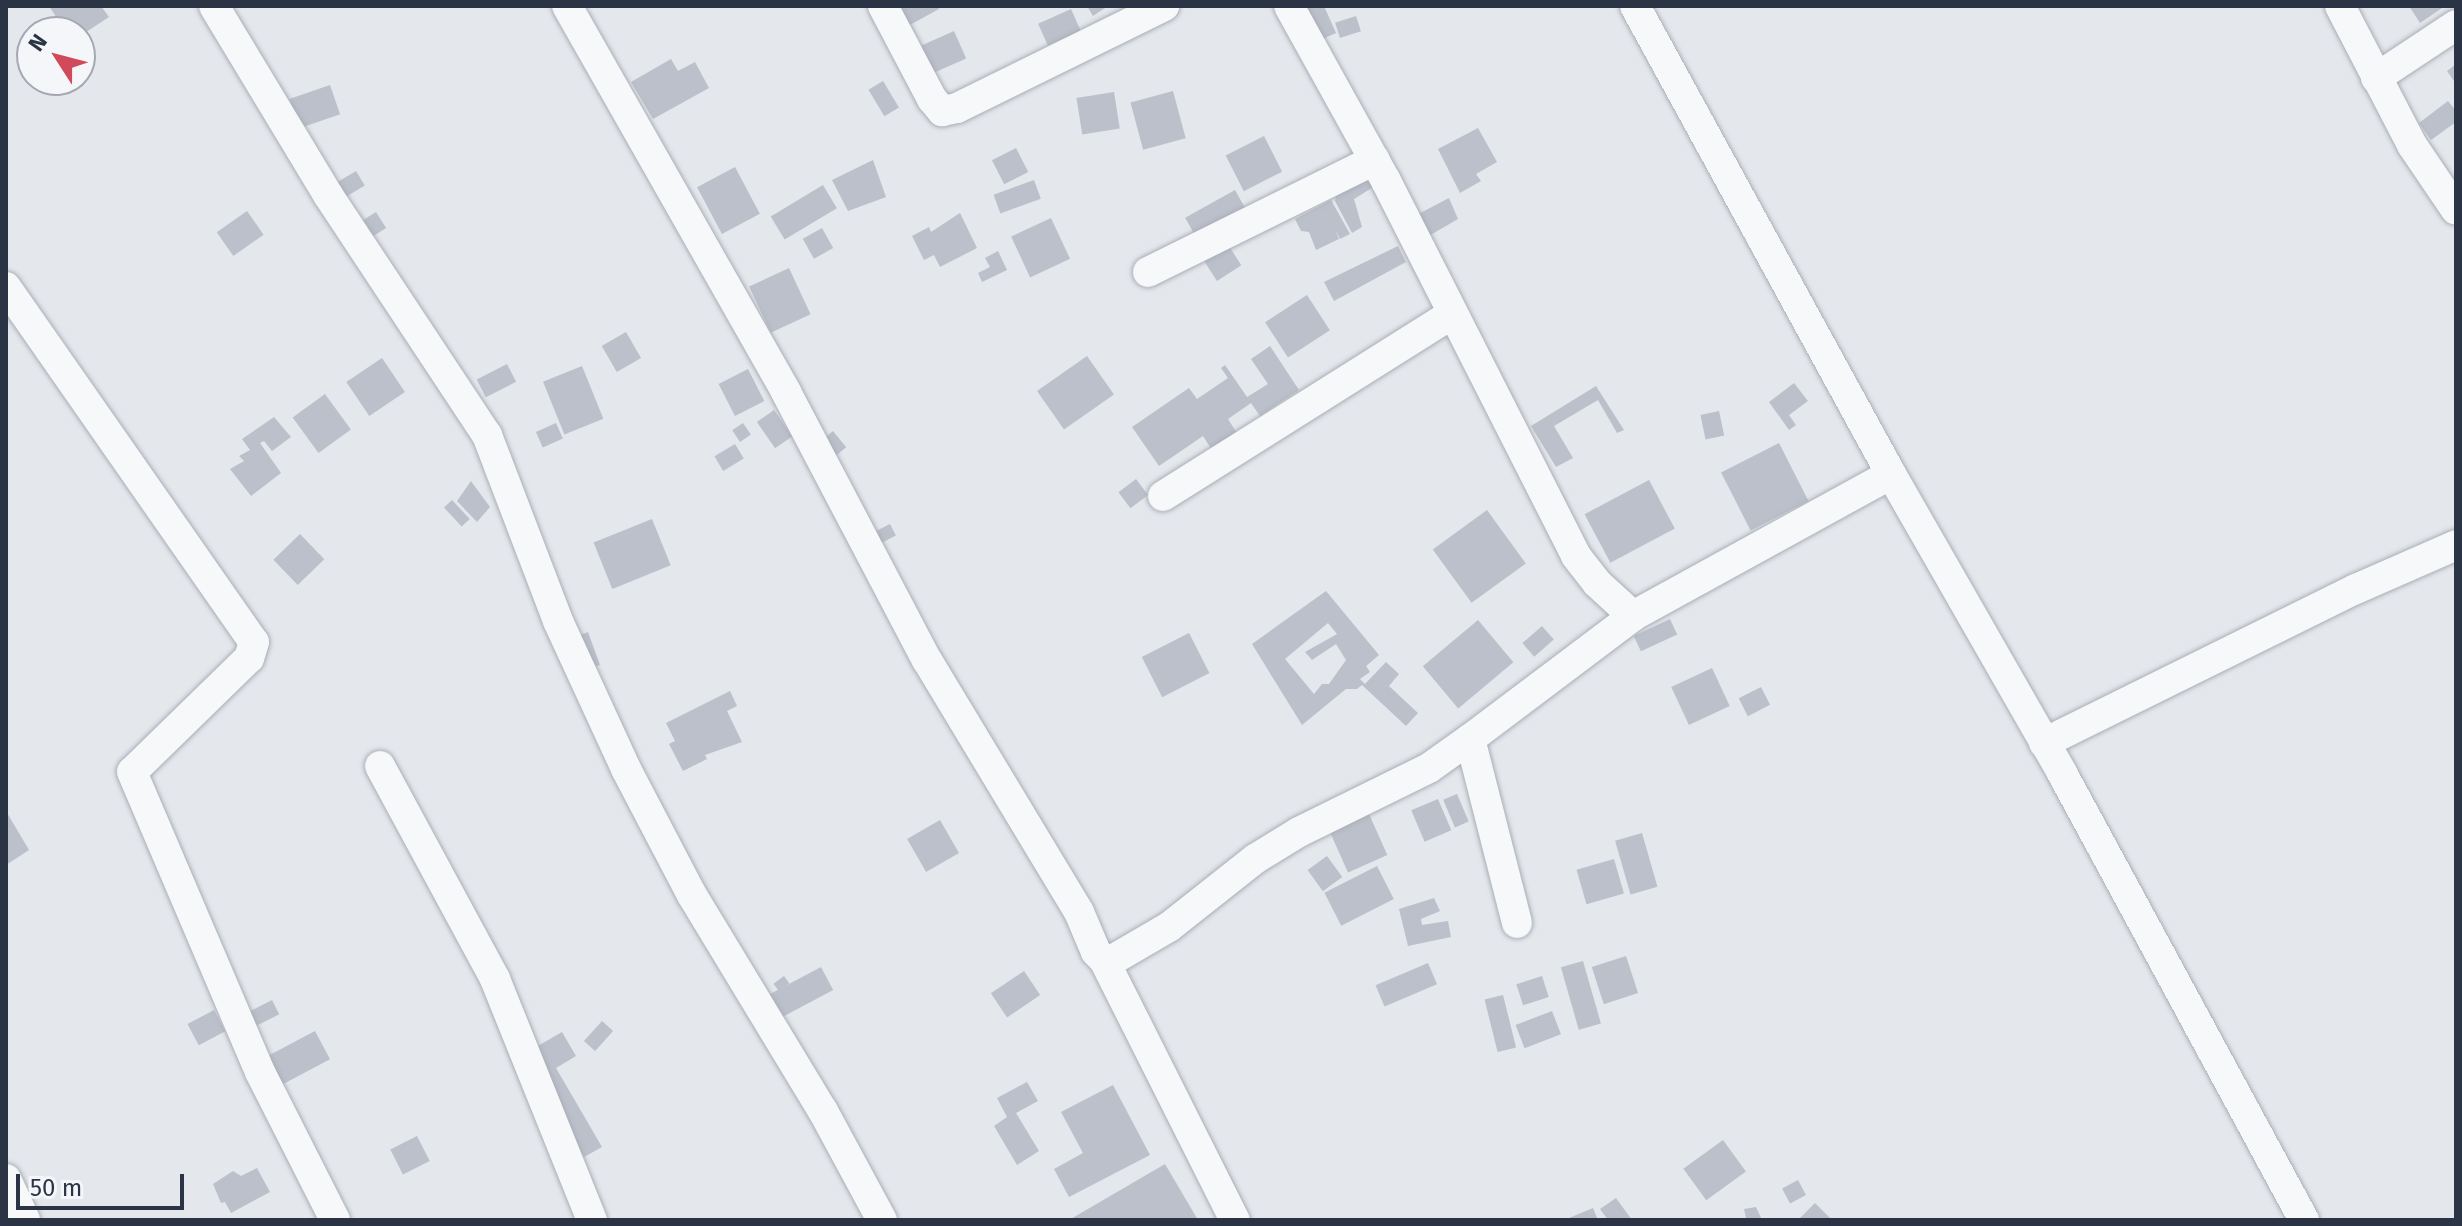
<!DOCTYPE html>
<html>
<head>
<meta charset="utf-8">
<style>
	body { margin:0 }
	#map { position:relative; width:2462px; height:1226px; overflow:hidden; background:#e4e7ec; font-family:"Fira Sans",sans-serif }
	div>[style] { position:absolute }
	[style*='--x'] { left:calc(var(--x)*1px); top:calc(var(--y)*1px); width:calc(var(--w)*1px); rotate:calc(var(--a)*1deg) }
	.building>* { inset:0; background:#bbc0ca; transform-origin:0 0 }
	.roads { filter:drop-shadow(0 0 2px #a9aeb7) drop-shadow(0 0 2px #a9aeb7) }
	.minor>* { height:30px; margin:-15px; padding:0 15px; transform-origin:15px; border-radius:15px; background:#f7f8fa }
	span { translate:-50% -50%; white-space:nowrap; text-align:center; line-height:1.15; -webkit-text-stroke:6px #f4f6f9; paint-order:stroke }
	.frame { position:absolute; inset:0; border:8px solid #2b3445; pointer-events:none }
	.north { position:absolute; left:16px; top:16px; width:80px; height:80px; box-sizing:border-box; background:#f4f6f9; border:2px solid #a4a8b1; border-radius:50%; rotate:306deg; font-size:22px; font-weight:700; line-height:32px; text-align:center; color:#2b3445 }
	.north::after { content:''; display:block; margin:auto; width:28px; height:36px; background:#d1495b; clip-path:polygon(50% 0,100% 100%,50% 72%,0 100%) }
	.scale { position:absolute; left:16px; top:1174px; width:168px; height:36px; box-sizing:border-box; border:4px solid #2b3445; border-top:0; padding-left:10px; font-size:24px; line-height:28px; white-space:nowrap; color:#2b3445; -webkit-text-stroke:6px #f4f6f9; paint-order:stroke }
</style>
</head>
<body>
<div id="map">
	<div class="building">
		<div style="clip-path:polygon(49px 6px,101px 6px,109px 17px,80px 36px,80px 32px,66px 32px)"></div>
		<div style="clip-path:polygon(897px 6px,938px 6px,939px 9px,908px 26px)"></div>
		<div style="clip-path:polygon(1087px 6px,1108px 6px,1093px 16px)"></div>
		<div style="clip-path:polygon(1309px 6px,1324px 6px,1336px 33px,1309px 45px,1295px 13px)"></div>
		<div style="clip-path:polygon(2409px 6px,2445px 6px,2420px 23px)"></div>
		<div style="left:1071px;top:9px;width:24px;height:36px;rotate:66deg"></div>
		<div style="left:1356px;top:16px;width:16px;height:22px;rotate:72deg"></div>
		<div style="left:954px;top:31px;width:30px;height:38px;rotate:66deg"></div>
		<div style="clip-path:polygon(671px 59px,678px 71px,695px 62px,709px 88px,653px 119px,631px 82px)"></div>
		<div style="clip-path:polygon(2456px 64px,2456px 84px,2447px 71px)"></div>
		<div style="left:883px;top:81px;width:31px;height:17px;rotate:59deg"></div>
		<div style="left:330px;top:85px;width:31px;height:43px;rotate:71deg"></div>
		<div style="left:1173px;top:91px;width:49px;height:44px;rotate:75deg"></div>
		<div style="left:1114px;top:92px;width:37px;height:38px;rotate:81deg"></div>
		<div style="clip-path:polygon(2448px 101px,2456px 111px,2456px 122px,2431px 140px,2419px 123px)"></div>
		<div style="clip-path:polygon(1478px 128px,1497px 162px,1476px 174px,1481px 181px,1460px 193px,1438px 149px)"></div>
		<div style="left:1264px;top:136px;width:40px;height:43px;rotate:63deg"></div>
		<div style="left:1016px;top:148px;width:27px;height:27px;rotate:63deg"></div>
		<div style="clip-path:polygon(873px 160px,886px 197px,848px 211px,832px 180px)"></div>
		<div style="left:735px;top:167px;width:53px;height:43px;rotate:62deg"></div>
		<div style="clip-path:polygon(1367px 170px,1375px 186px,1354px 199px,1362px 227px,1352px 233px,1335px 201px,1336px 194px)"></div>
		<div style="left:356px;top:171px;width:17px;height:29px;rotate:59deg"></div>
		<div style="left:1034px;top:180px;width:20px;height:43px;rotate:70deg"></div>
		<div style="left:823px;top:185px;width:27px;height:61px;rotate:59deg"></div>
		<div style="left:1235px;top:190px;width:23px;height:57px;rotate:61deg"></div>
		<div style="clip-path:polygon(1449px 198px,1458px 219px,1420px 241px,1407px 220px)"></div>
		<div style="clip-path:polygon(1331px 200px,1350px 234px,1340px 239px,1335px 229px,1339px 239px,1316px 250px,1309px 232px,1301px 231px,1295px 219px)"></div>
		<div style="left:247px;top:211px;width:29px;height:37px;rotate:55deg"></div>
		<div style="left:376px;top:212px;width:19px;height:26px;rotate:58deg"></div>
		<div style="clip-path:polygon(960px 213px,977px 248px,940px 267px,934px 255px,924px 260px,912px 236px,929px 227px,931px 232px)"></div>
		<div style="left:1051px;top:218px;width:45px;height:44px;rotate:65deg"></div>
		<div style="left:822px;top:228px;width:23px;height:22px;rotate:61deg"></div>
		<div style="left:1225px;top:240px;width:30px;height:29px;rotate:57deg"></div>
		<div style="clip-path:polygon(1398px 246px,1406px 262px,1334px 301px,1324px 282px)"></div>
		<div style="clip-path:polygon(998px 251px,1007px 270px,982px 282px,978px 273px,990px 267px,985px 258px)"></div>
		<div style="left:789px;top:268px;width:51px;height:44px;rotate:65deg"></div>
		<div style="left:1307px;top:295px;width:42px;height:50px;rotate:57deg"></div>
		<div style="left:626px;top:332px;width:30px;height:28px;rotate:60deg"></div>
		<div style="clip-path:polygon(1270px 346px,1299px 390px,1260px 416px,1251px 403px,1228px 419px,1237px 433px,1212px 450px,1203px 436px,1159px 466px,1132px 427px,1189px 388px,1197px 399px,1228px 378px,1221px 368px,1225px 365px,1247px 397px,1268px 384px,1251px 359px)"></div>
		<div style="left:1087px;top:356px;width:47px;height:61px;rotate:55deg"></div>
		<div style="left:382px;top:358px;width:41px;height:43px;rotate:56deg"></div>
		<div style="left:507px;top:364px;width:20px;height:34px;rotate:63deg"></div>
		<div style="left:582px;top:366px;width:57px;height:42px;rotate:68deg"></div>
		<div style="left:748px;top:369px;width:36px;height:33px;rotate:63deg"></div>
		<div style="clip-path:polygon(1794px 383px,1808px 401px,1789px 415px,1796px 425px,1789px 430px,1769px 402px)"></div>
		<div style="clip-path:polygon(1596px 386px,1624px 430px,1617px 433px,1598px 400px,1554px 426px,1573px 458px,1556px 467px,1531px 426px)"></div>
		<div style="left:325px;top:394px;width:44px;height:40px;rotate:54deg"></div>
		<div style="left:774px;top:410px;width:32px;height:21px;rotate:55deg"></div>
		<div style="left:1719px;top:411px;width:25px;height:19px;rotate:78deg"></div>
		<div style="clip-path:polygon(274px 417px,291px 437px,272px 451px,264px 441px,260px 443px,281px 473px,251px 496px,230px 469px,244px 461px,239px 456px,250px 450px,242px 439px)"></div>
		<div style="left:556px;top:423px;width:17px;height:22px;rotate:66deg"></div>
		<div style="left:743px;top:423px;width:14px;height:13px;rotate:56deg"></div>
		<div style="left:833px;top:431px;width:21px;height:13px;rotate:51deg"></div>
		<div style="left:1779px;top:443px;width:65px;height:65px;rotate:63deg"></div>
		<div style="left:735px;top:444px;width:17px;height:24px;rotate:59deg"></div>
		<div style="left:1136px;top:479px;width:20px;height:22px;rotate:53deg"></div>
		<div style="left:1649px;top:480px;width:55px;height:73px;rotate:62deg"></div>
		<div style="clip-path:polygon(471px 481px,490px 507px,477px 522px,457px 501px)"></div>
		<div style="left:452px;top:500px;width:26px;height:11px;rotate:47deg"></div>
		<div style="left:1487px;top:510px;width:66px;height:67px;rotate:54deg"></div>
		<div style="left:652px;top:519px;width:50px;height:63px;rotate:68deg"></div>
		<div style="left:890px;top:524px;width:13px;height:25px;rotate:63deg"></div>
		<div style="left:300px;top:534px;width:35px;height:37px;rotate:46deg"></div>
		<div style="clip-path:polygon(evenodd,1326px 591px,1379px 655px,1366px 666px,1370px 672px,1360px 679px,1365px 684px,1386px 662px,1399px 674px,1389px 686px,1418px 713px,1406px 726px,1362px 685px,1357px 689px,1346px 689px,1302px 725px,1252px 644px,1326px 591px,1328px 623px,1337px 634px,1305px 652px,1312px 660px,1336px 644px,1346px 660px,1329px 684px,1322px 684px,1314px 694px,1285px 659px,1328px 623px)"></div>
		<div style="left:1670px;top:619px;width:17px;height:40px;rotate:65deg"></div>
		<div style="left:1478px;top:620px;width:55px;height:72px;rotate:50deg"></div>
		<div style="left:1542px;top:626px;width:18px;height:26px;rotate:49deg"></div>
		<div style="left:588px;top:632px;width:35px;height:18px;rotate:70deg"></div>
		<div style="left:1189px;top:633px;width:45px;height:53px;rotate:63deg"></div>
		<div style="left:1712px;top:668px;width:42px;height:45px;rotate:65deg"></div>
		<div style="left:1761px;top:687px;width:20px;height:25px;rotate:63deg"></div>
		<div style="clip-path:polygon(730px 691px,737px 706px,727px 711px,742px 742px,705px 755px,707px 759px,683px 771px,669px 744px,675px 741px,666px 723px)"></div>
		<div style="left:1457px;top:794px;width:30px;height:15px;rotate:67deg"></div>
		<div style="left:1438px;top:799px;width:34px;height:29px;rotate:67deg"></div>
		<div style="clip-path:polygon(6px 811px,29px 850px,6px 865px)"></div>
		<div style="left:1369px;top:814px;width:45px;height:43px;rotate:66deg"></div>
		<div style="left:940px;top:820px;width:38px;height:38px;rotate:60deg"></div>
		<div style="left:1642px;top:833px;width:56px;height:28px;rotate:74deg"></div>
		<div style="left:1327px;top:856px;width:26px;height:24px;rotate:54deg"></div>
		<div style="left:1614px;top:859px;width:36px;height:39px;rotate:74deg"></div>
		<div style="left:1377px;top:866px;width:37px;height:59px;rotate:63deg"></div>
		<div style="clip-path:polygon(1434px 898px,1440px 911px,1421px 919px,1422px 925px,1448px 921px,1451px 937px,1408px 946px,1399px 909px)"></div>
		<div style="left:1626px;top:956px;width:39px;height:36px;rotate:72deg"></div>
		<div style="left:1583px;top:961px;width:65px;height:23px;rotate:74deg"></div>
		<div style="left:1428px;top:963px;width:23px;height:57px;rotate:67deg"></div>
		<div style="left:821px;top:967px;width:26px;height:63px;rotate:62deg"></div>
		<div style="left:1024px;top:971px;width:29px;height:40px;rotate:56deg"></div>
		<div style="left:784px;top:976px;width:9px;height:13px;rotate:54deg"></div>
		<div style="left:1542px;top:976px;width:22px;height:27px;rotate:72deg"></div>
		<div style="left:1503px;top:995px;width:54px;height:19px;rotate:76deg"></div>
		<div style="left:272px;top:1000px;width:16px;height:25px;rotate:63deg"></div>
		<div style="left:214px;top:1010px;width:24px;height:30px;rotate:62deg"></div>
		<div style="left:1552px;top:1011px;width:25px;height:39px;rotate:69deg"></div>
		<div style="left:602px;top:1021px;width:15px;height:27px;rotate:42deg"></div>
		<div style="left:315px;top:1031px;width:32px;height:54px;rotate:62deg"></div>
		<div style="clip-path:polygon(562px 1032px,576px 1056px,556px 1068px,602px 1147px,584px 1157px,524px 1054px)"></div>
		<div style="clip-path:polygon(1027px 1082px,1038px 1101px,1016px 1113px,1039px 1151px,1017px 1165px,994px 1126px,1007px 1117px,997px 1098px)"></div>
		<div style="clip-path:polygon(1113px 1085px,1150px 1155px,1069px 1197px,1054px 1169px,1083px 1153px,1061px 1112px)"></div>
		<div style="left:417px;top:1136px;width:28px;height:30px;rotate:63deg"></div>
		<div style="left:1723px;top:1140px;width:39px;height:49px;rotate:54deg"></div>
		<div style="clip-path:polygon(1165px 1164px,1198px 1220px,1069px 1220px)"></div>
		<div style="clip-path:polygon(257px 1168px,270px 1192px,231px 1213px,225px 1202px,221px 1203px,213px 1184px,233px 1171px,241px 1176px)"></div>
		<div style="left:1798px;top:1180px;width:17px;height:18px;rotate:62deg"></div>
		<div style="clip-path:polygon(1616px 1198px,1632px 1220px,1608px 1220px,1600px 1209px)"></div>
		<div style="clip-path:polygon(1815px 1203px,1832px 1220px,1800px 1218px)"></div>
		<div style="clip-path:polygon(1756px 1207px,1762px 1220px,1740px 1220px,1746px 1218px,1744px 1209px)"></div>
		<div style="clip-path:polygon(1593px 1208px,1598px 1220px,1564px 1220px)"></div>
	</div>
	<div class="roads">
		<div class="minor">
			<div style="--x:214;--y:6;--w:221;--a:58.9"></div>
			<div style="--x:328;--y:195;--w:288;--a:56.5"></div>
			<div style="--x:487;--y:435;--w:199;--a:69.1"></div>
			<div style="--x:558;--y:621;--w:163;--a:65.3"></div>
			<div style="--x:626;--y:769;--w:142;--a:62.4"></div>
			<div style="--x:692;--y:895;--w:253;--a:58.8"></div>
			<div style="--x:823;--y:1111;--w:124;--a:61.6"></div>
			<div style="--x:567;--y:6;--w:444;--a:60.4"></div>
			<div style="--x:786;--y:392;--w:303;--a:62.3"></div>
			<div style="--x:927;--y:660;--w:294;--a:58.9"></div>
			<div style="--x:1079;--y:912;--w:43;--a:67"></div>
			<div style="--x:1096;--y:952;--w:11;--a:45"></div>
			<div style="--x:1104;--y:960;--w:10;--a:-6"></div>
			<div style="--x:1114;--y:959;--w:64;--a:-30.2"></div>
			<div style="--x:1169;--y:927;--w:110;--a:-38.3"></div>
			<div style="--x:1255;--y:859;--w:52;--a:-31.5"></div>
			<div style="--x:1299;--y:832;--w:145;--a:-26.2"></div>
			<div style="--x:1429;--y:768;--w:50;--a:-35.3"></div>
			<div style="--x:883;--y:6;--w:105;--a:62.2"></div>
			<div style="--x:932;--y:99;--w:16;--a:50"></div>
			<div style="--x:942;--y:111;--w:15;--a:-11"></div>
			<div style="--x:957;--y:108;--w:231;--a:-26.2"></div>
			<div style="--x:1289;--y:6;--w:200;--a:61"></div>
			<div style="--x:1386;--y:181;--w:420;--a:63.1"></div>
			<div style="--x:1576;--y:556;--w:34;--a:52"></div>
			<div style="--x:1597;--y:583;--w:49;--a:42.5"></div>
			<div style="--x:1635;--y:6;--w:533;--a:61.32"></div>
			<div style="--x:1891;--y:474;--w:344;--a:60.2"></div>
			<div style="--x:2062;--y:773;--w:508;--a:61.57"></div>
			<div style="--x:2340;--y:6;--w:157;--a:62.6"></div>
			<div style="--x:2412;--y:145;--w:78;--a:55.9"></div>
			<div style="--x:2376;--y:78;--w:96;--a:-33.5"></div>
			<div style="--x:1148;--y:272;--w:253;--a:-26.3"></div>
			<div style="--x:6;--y:287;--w:433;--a:55.1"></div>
			<div style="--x:254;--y:642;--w:17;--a:107"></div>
			<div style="--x:249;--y:658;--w:163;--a:135.7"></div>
			<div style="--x:132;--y:772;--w:326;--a:66.9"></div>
			<div style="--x:260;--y:1072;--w:166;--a:63.1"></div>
			<div style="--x:1163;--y:496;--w:342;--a:-32.2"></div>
			<div style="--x:2044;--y:743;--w:348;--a:-26.3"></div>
			<div style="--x:2356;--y:589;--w:109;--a:-23.7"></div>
			<div style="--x:380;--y:766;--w:242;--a:61.6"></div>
			<div style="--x:495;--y:979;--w:260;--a:68.1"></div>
			<div style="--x:1517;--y:923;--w:190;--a:-104.3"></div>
			<div style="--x:1470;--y:739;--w:204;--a:-37"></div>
			<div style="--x:1633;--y:616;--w:294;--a:-28.8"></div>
			<div style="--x:1104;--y:960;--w:291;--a:63.3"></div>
			<div style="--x:6;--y:1179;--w:45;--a:65.1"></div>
		</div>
	</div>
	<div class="frame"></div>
	<div class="north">N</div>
	<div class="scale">50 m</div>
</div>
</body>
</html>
